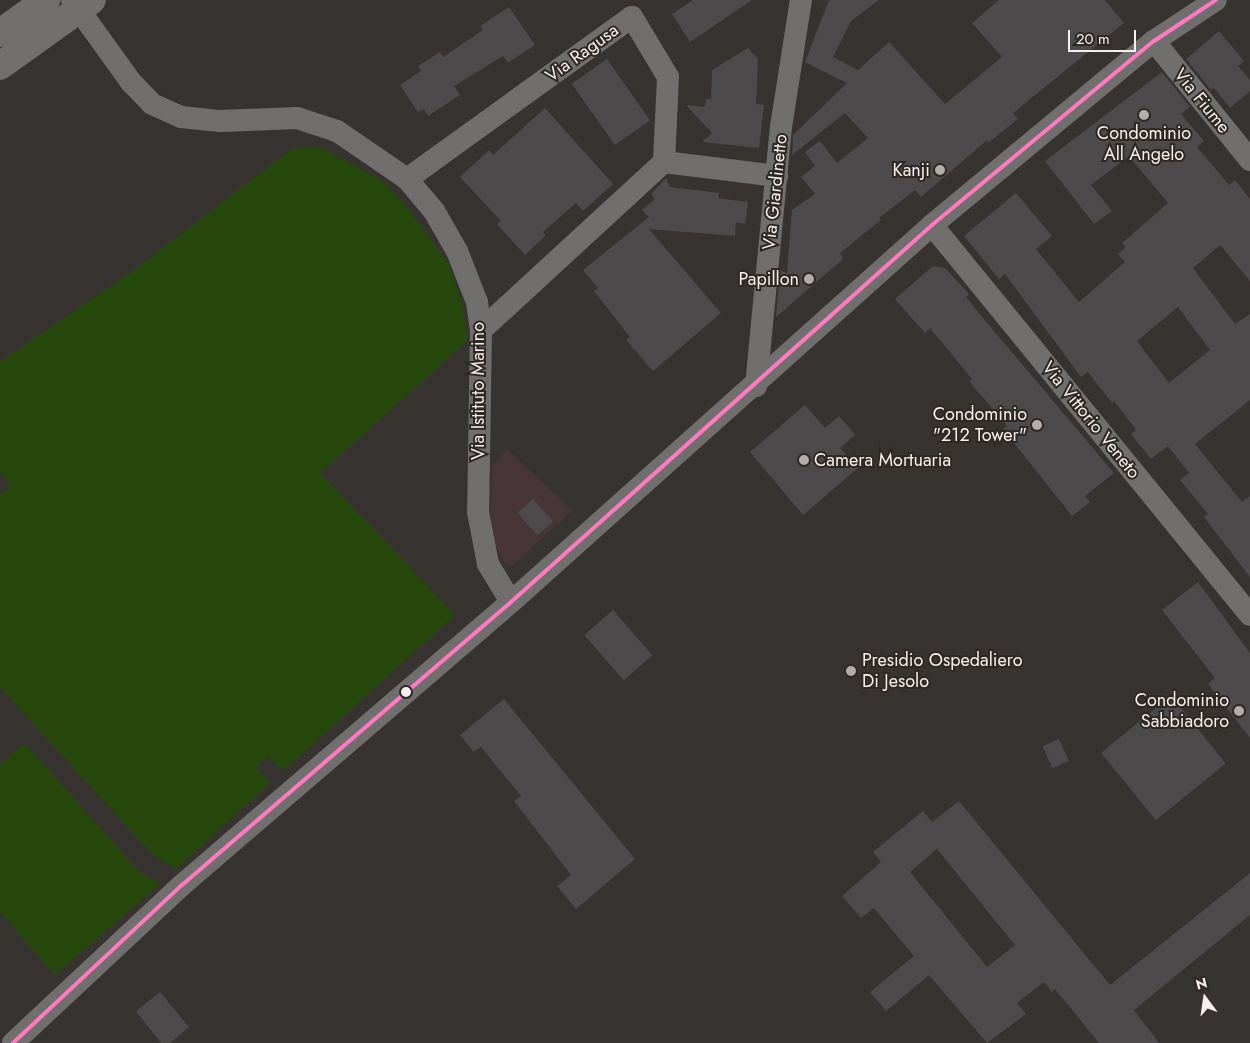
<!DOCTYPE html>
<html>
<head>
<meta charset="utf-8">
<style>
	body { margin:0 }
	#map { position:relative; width:1250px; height:1043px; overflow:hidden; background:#373331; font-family:Jost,sans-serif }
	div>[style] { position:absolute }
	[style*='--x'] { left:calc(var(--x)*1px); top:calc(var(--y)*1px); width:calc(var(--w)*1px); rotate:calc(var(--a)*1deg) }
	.commercial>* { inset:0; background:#473537 }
	.green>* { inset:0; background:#27480c }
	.building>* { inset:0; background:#4c4a4a; transform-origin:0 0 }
	.minor>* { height:22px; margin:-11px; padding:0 11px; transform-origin:11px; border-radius:11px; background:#716f6e }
	.major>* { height:28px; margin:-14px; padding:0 14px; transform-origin:14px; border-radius:14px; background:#726f6d }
	.bus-1>* { height:4px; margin:-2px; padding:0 2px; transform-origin:2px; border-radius:2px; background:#fe7ac1 }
	.dots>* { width:14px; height:14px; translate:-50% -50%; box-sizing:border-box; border:2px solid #2f2824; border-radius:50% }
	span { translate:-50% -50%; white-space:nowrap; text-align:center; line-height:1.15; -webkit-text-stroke:4px #2f2824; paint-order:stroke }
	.street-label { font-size:18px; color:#f5f0ed }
	.poi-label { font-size:18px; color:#f5f0ed }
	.right { translate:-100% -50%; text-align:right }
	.left { translate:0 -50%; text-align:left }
	.north { position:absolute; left:1180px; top:973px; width:50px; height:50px; -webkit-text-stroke:4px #2f2824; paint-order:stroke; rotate:346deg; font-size:14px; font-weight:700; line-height:20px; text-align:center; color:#f5f0ed }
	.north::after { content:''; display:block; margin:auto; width:18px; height:22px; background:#f5f0ed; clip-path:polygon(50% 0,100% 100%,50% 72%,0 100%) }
	.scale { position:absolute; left:1068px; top:30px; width:68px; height:22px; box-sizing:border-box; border:2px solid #f5f0ed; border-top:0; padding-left:6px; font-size:15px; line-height:18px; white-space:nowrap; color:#f5f0ed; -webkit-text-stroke:4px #2f2824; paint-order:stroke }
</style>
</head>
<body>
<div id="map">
	<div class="commercial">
		<div style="clip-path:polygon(507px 448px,572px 511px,512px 566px,505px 564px,497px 550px,491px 526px,492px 466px)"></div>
	</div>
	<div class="green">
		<div style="clip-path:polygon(317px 146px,381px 180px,403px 202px,449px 264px,462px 304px,468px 340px,320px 473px,455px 615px,283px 771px,268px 756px,256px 767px,270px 783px,176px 869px,153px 855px,0 687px,0 495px,11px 486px,0 471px,0 362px,134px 270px,292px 149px)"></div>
		<div style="clip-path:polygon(25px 743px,139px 872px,160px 884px,55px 975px,0 912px,0 765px)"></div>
	</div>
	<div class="building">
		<div style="clip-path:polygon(693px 0,752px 0,690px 42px,672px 14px)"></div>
		<div style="clip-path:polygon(829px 0,879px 0,851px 21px,833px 57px,858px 70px,889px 42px,945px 104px,1002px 57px,972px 23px,999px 0,1105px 0,1124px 23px,1013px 113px,1018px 119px,988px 143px,986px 141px,921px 197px,915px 190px,879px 218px,881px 220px,840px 253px,843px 259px,776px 317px,780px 270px,787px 273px,792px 210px,815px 194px,801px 177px,815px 166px,805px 152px,820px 141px,837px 163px,868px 138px,845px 113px,792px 155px,793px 135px,847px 83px,805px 62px)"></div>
		<div style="clip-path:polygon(509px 7px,535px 45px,508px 63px,503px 56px,454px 86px,460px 95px,428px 116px,424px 109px,418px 112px,400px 85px,421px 71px,418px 66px,440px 52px,443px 57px,483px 30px,480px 26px)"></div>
		<div style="clip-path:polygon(1219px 31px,1244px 61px,1238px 66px,1250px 80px,1250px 91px,1230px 108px,1214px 88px,1211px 90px,1186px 59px)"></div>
		<div style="clip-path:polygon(748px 48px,758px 59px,756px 104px,764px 105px,759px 148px,702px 142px,712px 133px,686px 105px,705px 107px,706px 99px,711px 99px,712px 70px)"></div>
		<div style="left:607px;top:59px;width:75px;height:43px;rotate:55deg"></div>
		<div style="clip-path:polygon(evenodd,1162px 72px,1190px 107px,1181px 114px,1204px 141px,1197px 147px,1229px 185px,1235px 180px,1250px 199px,1250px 281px,1220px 245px,1193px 268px,1235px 324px,1250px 314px,1250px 400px,1195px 444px,1242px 502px,1250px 496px,1250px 577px,1204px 517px,1208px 514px,1180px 480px,1189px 473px,1168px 446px,1151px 459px,1131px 434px,1136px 430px,1114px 401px,1112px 403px,1088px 372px,1081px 377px,1005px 274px,999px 279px,964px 236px,1016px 193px,1052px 236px,1036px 249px,1079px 302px,1125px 262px,1118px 254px,1126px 247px,1122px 243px,1168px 203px,1129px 156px,1091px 185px,1112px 211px,1094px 224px,1045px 161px,1162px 72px,1178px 307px,1210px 350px,1169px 383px,1137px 341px,1178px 307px)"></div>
		<div style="clip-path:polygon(545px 108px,613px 184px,583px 211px,576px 203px,543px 232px,546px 235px,525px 255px,497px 224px,501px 221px,460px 177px,489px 150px,493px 155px)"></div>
		<div style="clip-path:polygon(666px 178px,670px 187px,719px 193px,718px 198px,748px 202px,745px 224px,736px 222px,735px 236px,649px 229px,721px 313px,653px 371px,626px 340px,630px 337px,594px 291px,598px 288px,583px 270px,649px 217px,642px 210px,655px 199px,651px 194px)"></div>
		<div style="clip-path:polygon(933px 266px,945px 268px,969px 294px,966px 297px,988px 324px,1114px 473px,1085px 496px,1090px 502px,1072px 516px,1003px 429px,1007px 426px,969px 381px,972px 379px,930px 328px,925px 333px,895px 299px)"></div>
		<div style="clip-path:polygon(805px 405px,825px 428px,839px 416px,855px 435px,840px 448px,858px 468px,803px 515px,750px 452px)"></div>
		<div style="left:533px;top:499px;width:30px;height:21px;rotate:48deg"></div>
		<div style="clip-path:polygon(1198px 582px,1250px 653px,1250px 738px,1208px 684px,1215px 678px,1162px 610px)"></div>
		<div style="left:613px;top:610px;width:60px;height:38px;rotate:49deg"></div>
		<div style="left:1171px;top:696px;width:87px;height:90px;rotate:51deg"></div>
		<div style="clip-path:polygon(504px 699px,635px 859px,576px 909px,557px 886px,571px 875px,514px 801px,521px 796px,481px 747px,474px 752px,460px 735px)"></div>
		<div style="left:1059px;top:739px;width:24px;height:18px;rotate:66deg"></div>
		<div style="clip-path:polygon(evenodd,959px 801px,1110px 985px,1250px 873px,1250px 915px,1134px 1010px,1159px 1043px,1099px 1043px,1055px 989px,1052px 992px,1044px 982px,1017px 1003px,1026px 1014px,987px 1043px,929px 975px,886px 1011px,870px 992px,914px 956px,874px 908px,861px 918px,842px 896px,881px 862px,873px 852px,923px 811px,932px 822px,959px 801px,937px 849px,1015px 945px,987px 967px,910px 872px,937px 849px)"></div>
		<div style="clip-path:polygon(160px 992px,189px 1027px,170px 1043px,161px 1043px,136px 1011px)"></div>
	</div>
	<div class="minor">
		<div style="--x:72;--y:0;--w:101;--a:54.3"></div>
		<div style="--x:131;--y:82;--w:30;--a:46"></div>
		<div style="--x:152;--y:104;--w:32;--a:24"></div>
		<div style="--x:181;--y:117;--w:39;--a:6"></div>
		<div style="--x:220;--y:121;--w:77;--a:-2.2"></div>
		<div style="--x:297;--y:118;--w:42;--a:18"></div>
		<div style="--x:337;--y:131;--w:85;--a:34.4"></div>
		<div style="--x:407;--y:179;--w:42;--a:49.8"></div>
		<div style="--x:434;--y:211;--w:46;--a:60.1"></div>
		<div style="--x:457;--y:251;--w:55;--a:68.6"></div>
		<div style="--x:477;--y:302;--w:28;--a:82"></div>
		<div style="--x:481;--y:330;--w:182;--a:90.9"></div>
		<div style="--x:478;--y:512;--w:53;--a:79.1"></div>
		<div style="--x:488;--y:564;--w:44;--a:58.8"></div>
		<div style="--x:1154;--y:41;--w:153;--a:51.1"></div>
		<div style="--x:664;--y:162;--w:114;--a:7.1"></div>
		<div style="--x:407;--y:179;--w:277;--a:-35.8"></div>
		<div style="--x:632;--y:17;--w:70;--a:59"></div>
		<div style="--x:668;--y:77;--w:85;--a:92.7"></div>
		<div style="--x:664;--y:162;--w:248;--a:137.4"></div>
		<div style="--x:932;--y:225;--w:503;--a:50.81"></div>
		<div style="--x:756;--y:386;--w:260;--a:-84.5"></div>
		<div style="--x:781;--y:127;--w:129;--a:-81.1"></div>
		<div style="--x:13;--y:1043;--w:231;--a:-43.1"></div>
		<div style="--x:182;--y:885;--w:434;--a:-40.7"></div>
		<div style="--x:511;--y:602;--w:565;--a:-41.84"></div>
		<div style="--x:932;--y:225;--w:288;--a:-39.7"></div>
		<div style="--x:1154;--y:41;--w:74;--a:-33.5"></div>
	</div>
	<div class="major">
		<div style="--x:0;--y:33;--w:57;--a:-35.7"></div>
		<div style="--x:0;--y:66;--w:113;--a:-35.7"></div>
	</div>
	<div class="bus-1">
		<div style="--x:13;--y:1043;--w:231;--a:-43.1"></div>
		<div style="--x:182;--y:885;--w:434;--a:-40.7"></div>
		<div style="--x:511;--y:602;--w:565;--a:-41.84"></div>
		<div style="--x:932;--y:225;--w:288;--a:-39.7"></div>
		<div style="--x:1154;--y:41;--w:74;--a:-33.5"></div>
	</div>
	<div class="dots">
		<div style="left:1144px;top:115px;background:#b2aeab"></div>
		<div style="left:940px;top:170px;background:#b2aeab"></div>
		<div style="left:809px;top:279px;background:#b2aeab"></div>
		<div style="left:1037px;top:425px;background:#b2aeab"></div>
		<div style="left:804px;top:460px;background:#b2aeab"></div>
		<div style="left:851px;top:671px;background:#b2aeab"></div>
		<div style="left:406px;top:692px;background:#f5f0ed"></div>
		<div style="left:1239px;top:711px;background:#b2aeab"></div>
	</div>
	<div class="street-label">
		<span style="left:582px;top:53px;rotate:-36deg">Via Ragusa</span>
		<span style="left:1202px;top:101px;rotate:51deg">Via Fiume</span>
		<span style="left:775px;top:192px;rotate:-84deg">Via Giardinetto</span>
		<span style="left:478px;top:391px;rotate:-90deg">Via Istituto Marino</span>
		<span style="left:1091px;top:420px;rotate:51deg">Via Vittorio Veneto</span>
	</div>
	<div class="poi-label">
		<span style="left:1144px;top:144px">Condominio<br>All Angelo</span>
		<span class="right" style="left:930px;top:170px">Kanji</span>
		<span class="right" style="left:799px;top:279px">Papillon</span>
		<span class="right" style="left:1027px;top:425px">Condominio<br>"212 Tower"</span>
		<span class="left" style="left:814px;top:460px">Camera Mortuaria</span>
		<span class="left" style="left:862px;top:671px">Presidio Ospedaliero<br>Di Jesolo</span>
		<span class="right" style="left:1229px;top:711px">Condominio<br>Sabbiadoro</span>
	</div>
	<div class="north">N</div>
	<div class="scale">20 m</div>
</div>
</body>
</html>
